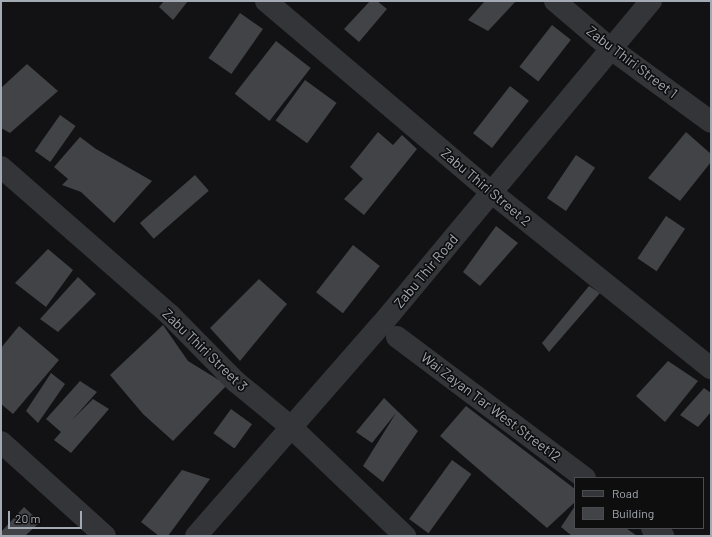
<!DOCTYPE html>
<html>
<head>
<meta charset="utf-8">
<style>
	body { margin:0 }
	#map { position:relative; width:712px; height:537px; overflow:hidden; background:#121214; font-family:Barlow,sans-serif }
	div>[style] { position:absolute }
	[style*='--x'] { left:calc(var(--x)*1px); top:calc(var(--y)*1px); width:calc(var(--w)*1px); rotate:calc(var(--a)*1deg) }
	.building>* { inset:0; background:#414347; transform-origin:0 0 }
	.minor>* { height:22px; margin:-11px; padding:0 11px; transform-origin:11px; border-radius:11px; background:#343539 }
	span { translate:-50% -50%; white-space:nowrap; text-align:center; line-height:1.15; -webkit-text-stroke:3.5px #0e0e0f; paint-order:stroke }
	.street-label { font-size:14px; color:#a4aab4 }
	.frame { position:absolute; inset:0; border:2px solid #a4aab4; pointer-events:none }
	.legend { position:absolute; left:574px; top:477px; width:130px; height:52px; box-sizing:border-box; background:#0e0e0f; border:1px solid #4a4c51; margin:0; padding:5px 7px; list-style:none; font-size:12px; color:#a4aab4 }
	.legend li { display:flex; align-items:center; gap:8px; height:20px }
	.legend b { width:20px; border:1px solid #4a4c51 }
	.scale { position:absolute; left:8px; top:511px; width:74px; height:18px; box-sizing:border-box; border:2px solid #a4aab4; border-top:0; padding-left:5px; font-size:12px; line-height:14px; white-space:nowrap; color:#a4aab4; -webkit-text-stroke:3px #0e0e0f; paint-order:stroke }
</style>
</head>
<body>
<div id="map">
	<div class="building">
		<div style="clip-path:polygon(164px 1px,188px 1px,173px 20px,159px 7px)"></div>
		<div style="clip-path:polygon(370px 1px,377px 1px,387px 9px,359px 42px,344px 29px)"></div>
		<div style="clip-path:polygon(485px 1px,516px 1px,488px 31px,468px 20px)"></div>
		<div style="left:240px;top:13px;width:28px;height:55px;rotate:35deg"></div>
		<div style="left:552px;top:25px;width:24px;height:53px;rotate:38deg"></div>
		<div style="left:276px;top:41px;width:44px;height:67px;rotate:38deg"></div>
		<div style="clip-path:polygon(27px 64px,58px 91px,10px 133px,1px 128px,1px 88px)"></div>
		<div style="left:305px;top:80px;width:39px;height:50px;rotate:36deg"></div>
		<div style="left:510px;top:86px;width:24px;height:60px;rotate:38deg"></div>
		<div style="left:60px;top:115px;width:19px;height:44px;rotate:35deg"></div>
		<div style="clip-path:polygon(378px 132px,393px 145px,402px 135px,417px 149px,364px 215px,344px 199px,363px 179px,350px 167px)"></div>
		<div style="clip-path:polygon(686px 132px,711px 154px,711px 162px,680px 201px,648px 178px)"></div>
		<div style="clip-path:polygon(80px 137px,96px 149px,152px 181px,114px 223px,81px 192px,62px 185px,68px 179px,54px 167px)"></div>
		<div style="left:576px;top:155px;width:23px;height:52px;rotate:34deg"></div>
		<div style="left:195px;top:175px;width:21px;height:73px;rotate:49deg"></div>
		<div style="left:666px;top:216px;width:23px;height:51px;rotate:34deg"></div>
		<div style="clip-path:polygon(496px 226px,518px 243px,480px 286px,463px 272px)"></div>
		<div style="left:353px;top:245px;width:34px;height:60px;rotate:38deg"></div>
		<div style="clip-path:polygon(48px 249px,73px 270px,46px 307px,15px 283px)"></div>
		<div style="clip-path:polygon(78px 277px,96px 294px,58px 332px,40px 319px)"></div>
		<div style="clip-path:polygon(259px 279px,287px 304px,240px 361px,210px 328px)"></div>
		<div style="clip-path:polygon(589px 286px,600px 293px,549px 352px,542px 343px)"></div>
		<div style="clip-path:polygon(163px 325px,188px 361px,227px 385px,173px 441px,143px 414px,110px 375px)"></div>
		<div style="clip-path:polygon(19px 326px,59px 360px,13px 414px,1px 404px,1px 348px)"></div>
		<div style="clip-path:polygon(668px 361px,698px 381px,665px 422px,636px 396px)"></div>
		<div style="clip-path:polygon(51px 373px,65px 384px,38px 423px,26px 411px)"></div>
		<div style="clip-path:polygon(80px 381px,97px 392px,72px 420px,93px 399px,109px 409px,71px 453px,54px 440px,61px 432px,46px 419px)"></div>
		<div style="clip-path:polygon(704px 388px,711px 393px,711px 412px,698px 427px,680px 415px)"></div>
		<div style="clip-path:polygon(384px 398px,418px 431px,383px 482px,363px 466px,396px 413px,372px 443px,356px 432px)"></div>
		<div style="clip-path:polygon(466px 406px,575px 489px,575px 502px,547px 528px,440px 436px)"></div>
		<div style="left:231px;top:409px;width:26px;height:30px;rotate:36deg"></div>
		<div style="left:452px;top:460px;width:24px;height:73px;rotate:36deg"></div>
		<div style="clip-path:polygon(182px 470px,210px 479px,168px 536px,159px 536px,141px 522px)"></div>
		<div style="clip-path:polygon(575px 506px,575px 528px,626px 528px,637px 536px,572px 536px,561px 527px)"></div>
		<div style="clip-path:polygon(24px 507px,40px 522px,25px 536px,1px 536px,1px 532px)"></div>
	</div>
	<div class="minor">
		<div style="--x:266;--y:1;--w:295;--a:40.3"></div>
		<div style="--x:491;--y:192;--w:282;--a:38.7"></div>
		<div style="--x:555;--y:1;--w:72;--a:40.5"></div>
		<div style="--x:610;--y:48;--w:125;--a:36.2"></div>
		<div style="--x:1;--y:167;--w:225;--a:41.2"></div>
		<div style="--x:170;--y:315;--w:93;--a:45.4"></div>
		<div style="--x:235;--y:381;--w:72;--a:39.4"></div>
		<div style="--x:291;--y:427;--w:158;--a:43.7"></div>
		<div style="--x:397;--y:337;--w:235;--a:36.9"></div>
		<div style="--x:1;--y:442;--w:140;--a:42.1"></div>
		<div style="--x:652;--y:528;--w:14;--a:36"></div>
		<div style="--x:196;--y:536;--w:281;--a:-48.8"></div>
		<div style="--x:381;--y:325;--w:422;--a:-50.2"></div>
	</div>
	<div class="street-label">
		<span style="left:632px;top:62px;rotate:37deg">Zabu Thiri Street 1</span>
		<span style="left:486px;top:187px;rotate:40deg">Zabu Thiri Street 2</span>
		<span style="left:426px;top:271px;rotate:-50deg">Zabu Thir Road</span>
		<span style="left:205px;top:350px;rotate:44deg">Zabu Thiri Street 3</span>
		<span style="left:491px;top:407px;rotate:37deg">Wai Zayan Tar West Street12</span>
	</div>
	<div class="frame"></div>
	<ul class="legend">
	<li><b style="height:5px;background:#343539"></b>Road</li>
	<li><b style="height:11px;background:#414347"></b>Building</li>
	</ul>
	<div class="scale">20 m</div>
</div>
</body>
</html>
